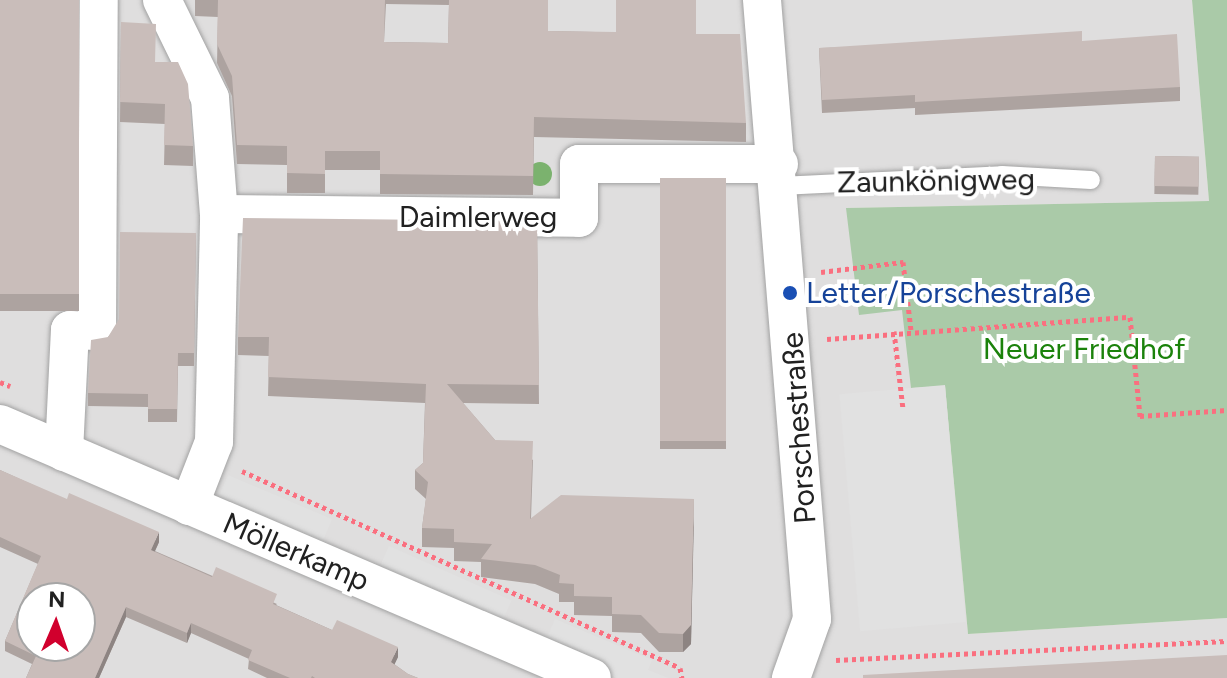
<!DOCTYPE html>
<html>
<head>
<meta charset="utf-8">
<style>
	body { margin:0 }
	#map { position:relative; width:1227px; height:678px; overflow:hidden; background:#f1ece7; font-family:Figtree,sans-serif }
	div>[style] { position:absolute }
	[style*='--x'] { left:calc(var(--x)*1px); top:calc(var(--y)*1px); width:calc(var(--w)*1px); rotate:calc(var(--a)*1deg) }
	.residential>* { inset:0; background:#dfdede }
	.cemetery>* { inset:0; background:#aacaa8 }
	.parking>* { inset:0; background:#e1e1e1; transform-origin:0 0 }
	.path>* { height:5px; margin-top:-2.5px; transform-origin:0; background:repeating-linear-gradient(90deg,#fa6f7f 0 4px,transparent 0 8px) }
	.roads { filter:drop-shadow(0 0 2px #a2a2a2) drop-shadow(0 0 2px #a2a2a2) }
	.lane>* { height:18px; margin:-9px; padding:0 9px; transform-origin:9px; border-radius:9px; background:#fff }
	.street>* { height:38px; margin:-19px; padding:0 19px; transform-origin:19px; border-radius:19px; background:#fff }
	.trees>* { width:24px; height:24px; margin:-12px; border-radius:50%; background:#7bb26e }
	.wall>* { inset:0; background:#ada3a0; transform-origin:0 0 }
	.shaded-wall>* { inset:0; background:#8d8482 }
	.building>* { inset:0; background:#c9bdba; transform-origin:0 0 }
	.dots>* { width:22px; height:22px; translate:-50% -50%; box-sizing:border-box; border:4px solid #fff; border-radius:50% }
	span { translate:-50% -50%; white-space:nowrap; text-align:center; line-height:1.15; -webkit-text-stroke:8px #fff; paint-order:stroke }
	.street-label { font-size:30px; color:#212121 }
	.transit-label { font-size:30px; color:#164399 }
	.left { translate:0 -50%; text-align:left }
	.park-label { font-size:30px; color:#1b820b }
	.north { position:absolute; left:16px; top:582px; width:80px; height:80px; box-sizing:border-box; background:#fff; border:2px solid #a6a6a6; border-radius:50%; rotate:2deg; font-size:22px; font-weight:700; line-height:32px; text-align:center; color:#212121 }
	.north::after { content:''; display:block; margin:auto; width:28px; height:36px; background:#d1002d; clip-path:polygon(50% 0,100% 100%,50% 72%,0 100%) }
</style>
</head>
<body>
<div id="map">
	<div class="residential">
		<div style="clip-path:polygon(evenodd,0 0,1192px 0,1209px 201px,847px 208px,945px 385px,968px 634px,1227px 618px,1227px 678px,0 678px,0 0,32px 598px,80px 598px,80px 646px,32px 646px,32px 598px)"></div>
	</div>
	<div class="cemetery">
		<div style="clip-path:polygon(1192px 0,1227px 0,1227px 618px,968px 634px,945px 386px,911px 388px,902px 310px,859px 315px,846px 208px,1209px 201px)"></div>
	</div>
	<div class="parking">
		<div style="left:945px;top:385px;width:238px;height:106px;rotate:85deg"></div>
		<div style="left:228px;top:475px;width:113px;height:26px;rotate:23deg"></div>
		<div style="left:389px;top:546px;width:134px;height:24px;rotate:24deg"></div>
		<div style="clip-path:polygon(555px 619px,652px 660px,648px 670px,668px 678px,617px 678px,543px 647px)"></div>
	</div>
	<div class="path">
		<div style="--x:821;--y:272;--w:83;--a:-7"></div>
		<div style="--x:903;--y:262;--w:68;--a:83.3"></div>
		<div style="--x:894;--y:331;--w:79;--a:83.4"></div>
		<div style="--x:827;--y:339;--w:304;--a:-4.2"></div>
		<div style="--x:1130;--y:317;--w:100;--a:84.2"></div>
		<div style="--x:1140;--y:416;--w:87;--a:-3.9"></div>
		<div style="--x:0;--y:382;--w:11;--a:22"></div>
		<div style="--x:242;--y:471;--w:480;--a:24.2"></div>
		<div style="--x:680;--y:668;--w:10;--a:79"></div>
		<div style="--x:836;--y:660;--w:391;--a:-2.8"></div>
	</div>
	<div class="roads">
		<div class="lane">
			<div style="--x:780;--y:186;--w:222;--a:-2.8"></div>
			<div style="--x:1002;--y:175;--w:89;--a:3.2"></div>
		</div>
		<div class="street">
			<div style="--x:162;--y:0;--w:109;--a:63.9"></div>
			<div style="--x:210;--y:98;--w:116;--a:85.6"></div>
			<div style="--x:762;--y:0;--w:621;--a:85.38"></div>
			<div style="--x:812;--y:619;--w:63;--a:109.6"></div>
			<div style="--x:0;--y:424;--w:644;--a:23.22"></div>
			<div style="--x:64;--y:452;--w:122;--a:-87.2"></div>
			<div style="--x:70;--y:330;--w:27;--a:2"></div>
			<div style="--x:97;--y:331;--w:331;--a:-89.7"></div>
			<div style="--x:189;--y:506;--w:69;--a:-68.7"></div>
			<div style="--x:214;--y:442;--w:228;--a:-88.7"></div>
			<div style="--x:219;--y:214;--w:360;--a:0.6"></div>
			<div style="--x:579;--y:218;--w:54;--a:-90"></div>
			<div style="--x:579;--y:164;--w:200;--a:0"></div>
		</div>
	</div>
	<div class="trees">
		<div style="left:540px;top:174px"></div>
	</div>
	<div class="wall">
		<div style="left:0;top:0;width:79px;height:311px"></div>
		<div style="clip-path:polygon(evenodd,195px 0,548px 0,548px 31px,696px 34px,746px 123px,746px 142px,534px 137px,533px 195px,380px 194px,380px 170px,325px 170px,325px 193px,287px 193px,287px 165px,237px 164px,232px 96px,217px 63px,218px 17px,195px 16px,195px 0,386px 4px,449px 5px,448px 43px,384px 42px,386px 4px)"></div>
		<div style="clip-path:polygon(121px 22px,155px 62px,193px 146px,193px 166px,164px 165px,165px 124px,120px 122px)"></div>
		<div style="clip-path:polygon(1082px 41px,1180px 87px,1180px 101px,915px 115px,915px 108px,822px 113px,819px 48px)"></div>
		<div style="left:1155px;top:156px;width:44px;height:38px;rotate:1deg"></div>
		<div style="left:660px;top:178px;width:66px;height:271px"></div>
		<div style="clip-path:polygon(537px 221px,539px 404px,463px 403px,495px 440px,533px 460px,531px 519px,694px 499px,691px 644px,683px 652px,659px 652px,641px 633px,612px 632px,612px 616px,574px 615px,574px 602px,559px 602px,559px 594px,535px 584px,481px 577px,481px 562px,454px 561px,454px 548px,422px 547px,422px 528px,426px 499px,415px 489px,415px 470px,423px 463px,425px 403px,268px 396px,269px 356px,238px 355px,238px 337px)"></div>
		<div style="clip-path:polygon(196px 233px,194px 366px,178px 366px,177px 422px,148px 422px,148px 407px,88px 406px,88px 393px,108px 337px)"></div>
		<div style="clip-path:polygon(0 470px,159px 542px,155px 551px,277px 604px,276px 605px,332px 630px,398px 657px,394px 664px,408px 674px,418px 678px,267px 678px,248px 669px,249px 659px,191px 633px,187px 643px,126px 617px,99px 678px,26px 678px,32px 664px,5px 651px,5px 641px,38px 564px,0 547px)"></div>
	</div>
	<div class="shaded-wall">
		<div style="clip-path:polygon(694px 517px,691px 644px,683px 652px,683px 634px)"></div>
		<div style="clip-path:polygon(159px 532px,159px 542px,151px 560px,151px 550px)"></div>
		<div style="clip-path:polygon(126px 607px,126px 617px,99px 678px,95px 678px)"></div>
		<div style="clip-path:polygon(191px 623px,191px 633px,187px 643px,187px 633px)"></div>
		<div style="clip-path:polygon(398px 647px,398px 657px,391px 672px,391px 662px)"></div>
	</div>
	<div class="building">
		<div style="left:0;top:0;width:79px;height:294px"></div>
		<div style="clip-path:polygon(218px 0,385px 0,384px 42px,448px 43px,449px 0,548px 0,548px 31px,616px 32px,616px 0,696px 0,696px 34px,740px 34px,746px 123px,534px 117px,533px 176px,380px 174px,380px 151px,325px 151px,325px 174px,287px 173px,287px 146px,237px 145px,232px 76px,217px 44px)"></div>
		<div style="clip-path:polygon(121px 22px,156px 24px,155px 62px,178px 62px,188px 84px,193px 146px,164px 145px,165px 104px,120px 102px)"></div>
		<div style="clip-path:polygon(1082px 31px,1082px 41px,1177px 34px,1180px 87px,915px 102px,915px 95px,822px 100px,819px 48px)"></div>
		<div style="left:1155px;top:156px;width:44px;height:30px;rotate:1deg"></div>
		<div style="left:660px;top:178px;width:66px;height:263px"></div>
		<div style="clip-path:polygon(243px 218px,537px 221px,539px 385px,447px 384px,495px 440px,533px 441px,530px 519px,561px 495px,694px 499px,691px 625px,683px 634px,659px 633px,641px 615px,612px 614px,612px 597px,574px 596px,574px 584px,559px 583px,560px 575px,535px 565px,481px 559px,492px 544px,454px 542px,454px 529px,422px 528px,428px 482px,415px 470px,423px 463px,426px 384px,268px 377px,269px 337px,238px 337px)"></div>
		<div style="clip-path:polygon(120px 232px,196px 233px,194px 353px,178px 353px,177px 409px,148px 409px,148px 394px,88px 393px,91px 340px,108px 337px,119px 319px)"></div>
		<div style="clip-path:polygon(evenodd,0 470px,67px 499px,69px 493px,159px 532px,151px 550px,212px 577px,216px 567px,277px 594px,273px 604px,332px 630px,337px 620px,398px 647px,391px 662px,408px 674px,418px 678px,315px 678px,312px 676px,311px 678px,290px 678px,248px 660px,252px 650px,191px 623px,187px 633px,126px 607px,95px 678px,26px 678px,36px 656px,5px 641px,41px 556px,0 537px,0 470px,32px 598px,80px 598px,80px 646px,32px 646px,32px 598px)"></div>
		<div style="clip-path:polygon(1227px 655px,1227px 678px,863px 678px,863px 675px)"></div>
	</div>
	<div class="dots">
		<div style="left:790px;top:293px;background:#1a4fb4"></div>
	</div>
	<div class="street-label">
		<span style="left:936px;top:181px;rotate:-1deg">Zaunkönigweg</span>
		<span style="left:478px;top:217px">Daimlerweg</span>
		<span style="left:799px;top:428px;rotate:-94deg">Porschestraße</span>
		<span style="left:296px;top:552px;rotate:23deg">Möllerkamp</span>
	</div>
	<div class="transit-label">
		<span class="left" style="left:806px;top:293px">Letter/Porschestraße</span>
	</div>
	<div class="park-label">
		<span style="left:1084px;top:349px">Neuer Friedhof</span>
	</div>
	<div class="north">N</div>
</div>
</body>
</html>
